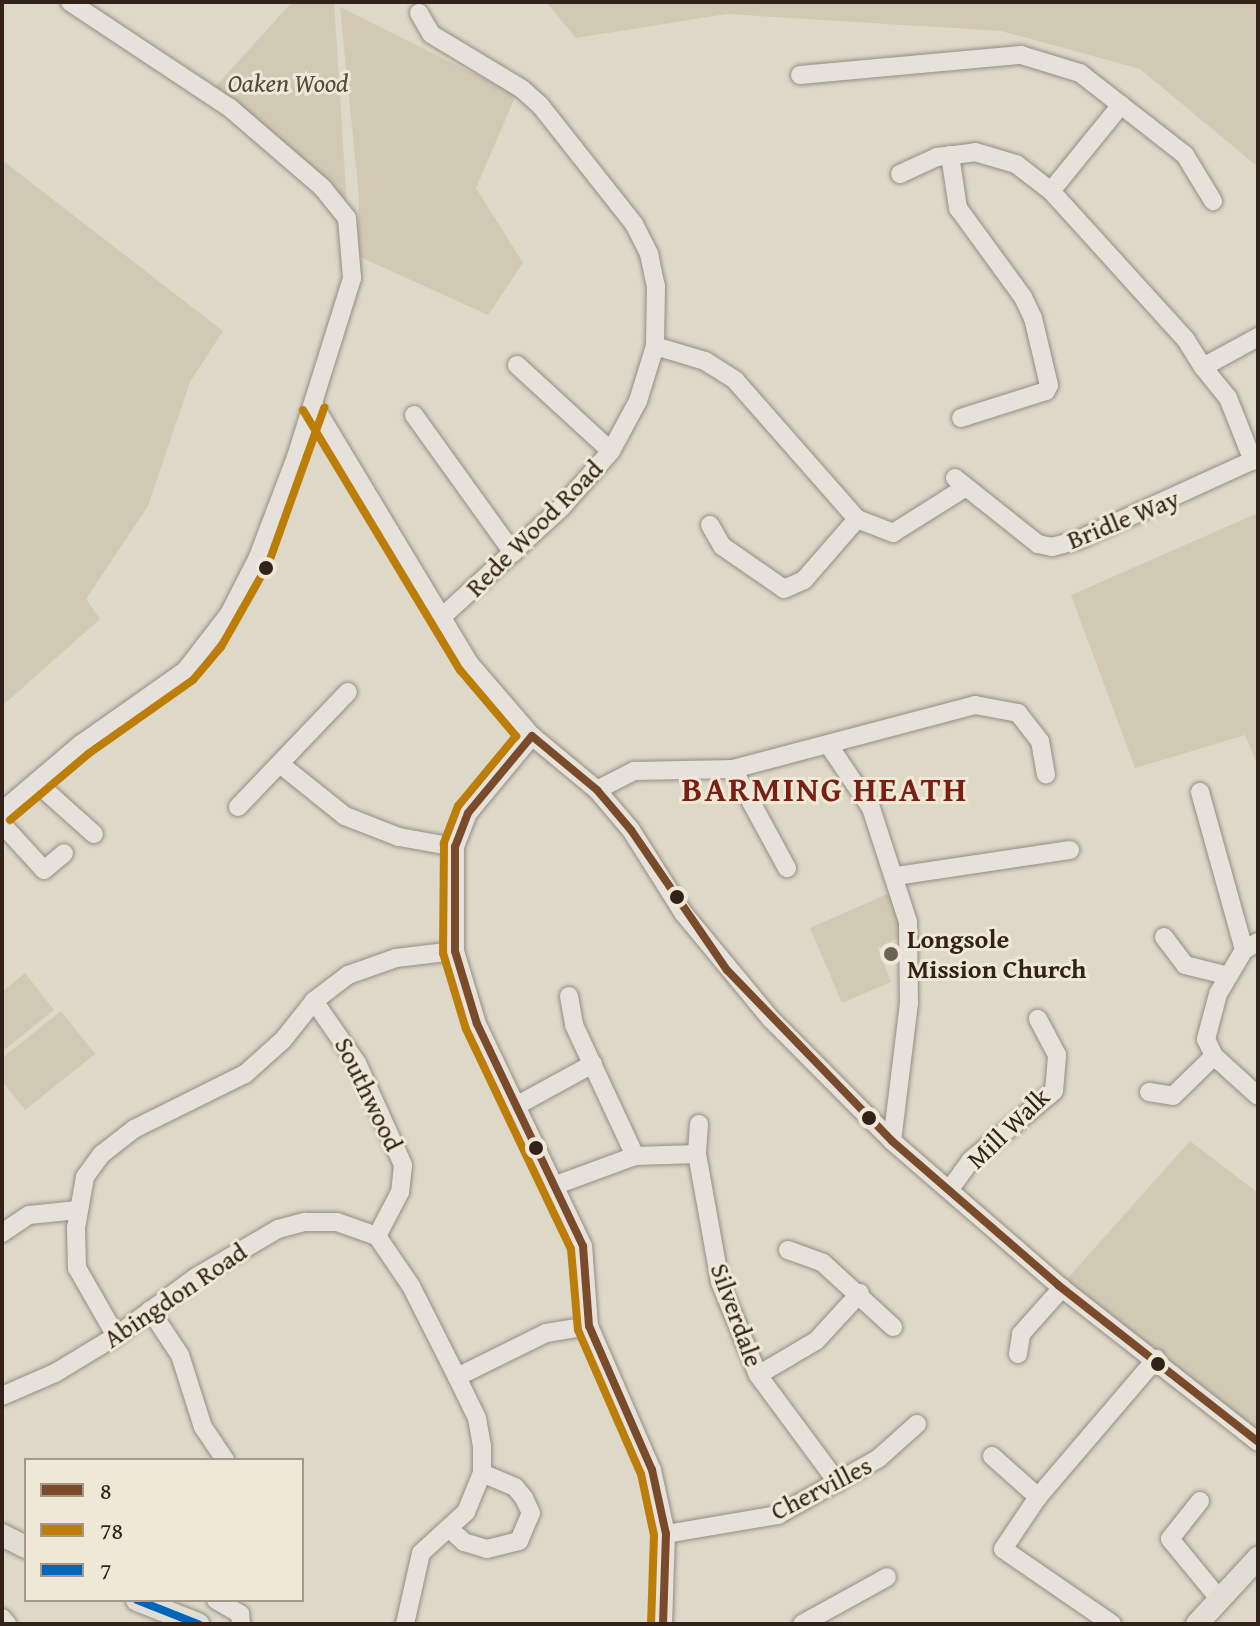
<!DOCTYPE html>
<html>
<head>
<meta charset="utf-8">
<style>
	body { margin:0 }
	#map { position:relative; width:1260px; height:1626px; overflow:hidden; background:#ded8c8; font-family:"Gentium Book Plus",serif }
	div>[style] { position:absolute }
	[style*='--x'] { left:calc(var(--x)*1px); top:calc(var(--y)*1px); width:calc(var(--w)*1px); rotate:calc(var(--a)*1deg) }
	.green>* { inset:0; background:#d1c9b4 }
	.roads { filter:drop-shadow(0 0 2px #938e84) drop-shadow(0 0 2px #938e84) }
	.minor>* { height:18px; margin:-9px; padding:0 9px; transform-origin:9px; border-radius:9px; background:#e6e2db }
	.major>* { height:22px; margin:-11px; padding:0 11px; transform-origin:11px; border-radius:11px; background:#e1ddd5 }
	.bus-1>* { height:8px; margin:-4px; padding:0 4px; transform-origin:4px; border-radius:4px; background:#7a4b2a }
	.bus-2>* { height:8px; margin:-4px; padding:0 4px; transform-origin:4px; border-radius:4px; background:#bc7e08 }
	.bus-3>* { height:8px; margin:-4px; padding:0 4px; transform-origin:4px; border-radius:4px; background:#0065bd }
	.dots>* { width:22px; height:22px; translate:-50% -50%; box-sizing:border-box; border:4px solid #efe8d6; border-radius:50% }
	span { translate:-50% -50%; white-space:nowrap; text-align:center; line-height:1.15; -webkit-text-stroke:6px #efe8d6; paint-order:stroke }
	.park-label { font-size:26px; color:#57483c; font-style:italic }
	.street-label { font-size:26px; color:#322219 }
	.poi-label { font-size:26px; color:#322219; font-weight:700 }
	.left { translate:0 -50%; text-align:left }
	.district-label { font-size:34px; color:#7a1f14; font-weight:700; letter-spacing:2px }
	.frame { position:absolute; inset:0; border:4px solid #322219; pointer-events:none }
	.legend { position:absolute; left:24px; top:1458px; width:280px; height:144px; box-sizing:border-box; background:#efe8d6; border:2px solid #a3998a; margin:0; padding:10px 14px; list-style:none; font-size:24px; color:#322219 }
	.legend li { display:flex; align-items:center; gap:16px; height:40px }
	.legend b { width:40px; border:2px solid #a3998a }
</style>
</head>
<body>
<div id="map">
	<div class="green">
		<div style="clip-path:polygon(292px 2px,334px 2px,347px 207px,295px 151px,214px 88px)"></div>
		<div style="clip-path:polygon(546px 2px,1258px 2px,1258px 167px,1140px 69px,1001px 31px,727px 14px,576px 38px)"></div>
		<div style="clip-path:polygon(340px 7px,516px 95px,476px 188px,523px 263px,488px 315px,358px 256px,359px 196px)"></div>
		<div style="clip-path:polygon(2px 160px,223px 331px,190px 382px,148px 506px,86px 599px,100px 619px,2px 706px)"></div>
		<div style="clip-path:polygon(1258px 513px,1258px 766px,1245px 735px,1135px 768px,1071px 595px)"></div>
		<div style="clip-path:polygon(896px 890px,900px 937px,878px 948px,891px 982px,842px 1003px,810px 928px)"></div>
		<div style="clip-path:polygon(25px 973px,54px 1010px,4px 1050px,2px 992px)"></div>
		<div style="clip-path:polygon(61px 1011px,95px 1054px,25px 1110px,2px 1081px,2px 1058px)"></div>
		<div style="clip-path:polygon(1190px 1141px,1258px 1193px,1258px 1432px,1066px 1280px)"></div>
	</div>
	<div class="roads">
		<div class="minor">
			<div style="--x:419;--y:13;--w:24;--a:60"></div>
			<div style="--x:431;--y:34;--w:106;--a:31.1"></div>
			<div style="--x:522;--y:89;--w:24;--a:42"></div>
			<div style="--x:540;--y:105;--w:152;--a:51.7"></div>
			<div style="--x:634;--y:224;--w:34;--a:63"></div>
			<div style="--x:649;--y:254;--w:33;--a:78"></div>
			<div style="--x:656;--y:286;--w:60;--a:91"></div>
			<div style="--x:655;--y:346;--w:58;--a:107.2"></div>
			<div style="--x:638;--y:401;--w:57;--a:118.4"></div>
			<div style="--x:611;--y:451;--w:74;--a:131.2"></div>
			<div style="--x:562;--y:507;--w:163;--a:137.5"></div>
			<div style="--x:800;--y:75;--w:222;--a:-5.2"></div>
			<div style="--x:1021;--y:55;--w:62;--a:17"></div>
			<div style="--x:1080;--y:73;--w:52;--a:38"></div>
			<div style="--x:950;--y:155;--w:54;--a:81.4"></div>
			<div style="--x:958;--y:208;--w:110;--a:53.9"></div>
			<div style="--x:1023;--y:297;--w:23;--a:65"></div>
			<div style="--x:1033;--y:318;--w:69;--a:76.6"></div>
			<div style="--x:1049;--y:385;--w:7;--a:117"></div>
			<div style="--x:1046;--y:391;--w:89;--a:162.4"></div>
			<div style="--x:900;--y:174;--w:41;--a:-24.7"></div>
			<div style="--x:937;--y:157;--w:38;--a:-7"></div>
			<div style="--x:975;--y:152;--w:43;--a:16.3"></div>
			<div style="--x:1016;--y:164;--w:44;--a:37.6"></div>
			<div style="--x:1051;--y:191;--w:201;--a:47.8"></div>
			<div style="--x:1186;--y:340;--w:32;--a:58"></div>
			<div style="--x:1051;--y:191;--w:111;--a:-50.9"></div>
			<div style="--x:1121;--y:105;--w:81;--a:38"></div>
			<div style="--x:1185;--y:155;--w:54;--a:58.7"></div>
			<div style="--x:655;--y:346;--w:52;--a:16.7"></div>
			<div style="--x:705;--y:361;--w:36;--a:32"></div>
			<div style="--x:735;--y:380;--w:185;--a:48.7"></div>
			<div style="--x:857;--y:519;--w:39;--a:21"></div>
			<div style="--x:893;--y:533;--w:86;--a:-32.2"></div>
			<div style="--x:517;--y:365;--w:127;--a:42.5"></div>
			<div style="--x:313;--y:404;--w:304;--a:58.9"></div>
			<div style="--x:470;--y:664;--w:95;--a:49.3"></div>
			<div style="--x:532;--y:736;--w:85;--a:39.7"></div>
			<div style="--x:597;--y:790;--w:52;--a:49.6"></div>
			<div style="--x:631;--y:830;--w:99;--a:57.8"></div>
			<div style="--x:684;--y:914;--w:136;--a:50.4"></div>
			<div style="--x:771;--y:1019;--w:172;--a:45.2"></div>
			<div style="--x:892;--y:1141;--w:220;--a:40.9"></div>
			<div style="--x:1058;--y:1285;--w:254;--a:38.1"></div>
			<div style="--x:414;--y:415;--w:170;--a:54.3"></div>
			<div style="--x:1253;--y:461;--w:68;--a:-111.6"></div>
			<div style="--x:1228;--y:398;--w:40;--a:-129"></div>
			<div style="--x:1203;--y:367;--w:63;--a:-28.6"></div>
			<div style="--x:955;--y:478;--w:106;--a:38.5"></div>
			<div style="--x:1038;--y:544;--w:14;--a:12"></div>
			<div style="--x:1052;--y:547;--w:27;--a:-15"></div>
			<div style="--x:1078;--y:540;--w:198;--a:-24.5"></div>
			<div style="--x:710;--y:525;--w:24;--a:60"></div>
			<div style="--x:722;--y:546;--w:75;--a:34.7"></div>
			<div style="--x:784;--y:589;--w:22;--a:-24"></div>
			<div style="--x:804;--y:580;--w:81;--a:-49"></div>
			<div style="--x:532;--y:736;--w:100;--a:129.7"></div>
			<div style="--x:468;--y:813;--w:36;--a:111"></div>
			<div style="--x:455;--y:847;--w:104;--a:90"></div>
			<div style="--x:455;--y:951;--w:76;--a:73.2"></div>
			<div style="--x:477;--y:1024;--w:246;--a:64.5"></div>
			<div style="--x:583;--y:1246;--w:80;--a:85.7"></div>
			<div style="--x:589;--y:1326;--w:157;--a:66.4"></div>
			<div style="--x:652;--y:1470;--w:66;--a:77.7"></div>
			<div style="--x:666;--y:1534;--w:90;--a:91.9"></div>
			<div style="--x:828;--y:744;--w:77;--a:56.1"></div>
			<div style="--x:871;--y:808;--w:120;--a:72"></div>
			<div style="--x:908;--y:922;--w:81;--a:89.3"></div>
			<div style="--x:909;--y:1003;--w:139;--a:97"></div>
			<div style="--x:280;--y:764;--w:83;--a:38.7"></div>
			<div style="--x:345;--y:816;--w:58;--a:21.3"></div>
			<div style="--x:399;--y:837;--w:57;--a:10.1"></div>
			<div style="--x:733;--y:769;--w:113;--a:61.4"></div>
			<div style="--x:38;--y:784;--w:75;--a:41.8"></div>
			<div style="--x:597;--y:790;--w:42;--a:-27.2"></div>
			<div style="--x:634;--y:771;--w:99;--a:-1.2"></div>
			<div style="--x:733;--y:769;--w:250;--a:-14.8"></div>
			<div style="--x:975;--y:705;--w:44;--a:10.5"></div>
			<div style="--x:1018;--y:713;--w:36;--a:52"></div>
			<div style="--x:1040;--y:741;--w:34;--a:80"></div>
			<div style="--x:1200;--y:792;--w:164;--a:74.4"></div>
			<div style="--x:238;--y:807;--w:159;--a:-46.3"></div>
			<div style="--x:2;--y:811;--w:104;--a:-40.3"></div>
			<div style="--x:81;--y:744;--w:127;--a:-35.1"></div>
			<div style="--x:185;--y:671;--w:72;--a:-52.3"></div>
			<div style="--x:229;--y:614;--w:64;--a:-63"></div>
			<div style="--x:258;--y:557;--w:107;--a:-69.2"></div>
			<div style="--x:296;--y:457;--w:188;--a:-72.6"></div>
			<div style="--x:352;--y:278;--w:60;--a:-94.8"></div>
			<div style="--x:347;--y:218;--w:38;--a:-129"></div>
			<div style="--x:323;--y:188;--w:123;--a:-139.3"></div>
			<div style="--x:230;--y:108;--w:192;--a:-146.5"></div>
			<div style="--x:2;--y:824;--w:62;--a:47.6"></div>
			<div style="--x:44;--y:870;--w:26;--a:-40"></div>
			<div style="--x:896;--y:876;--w:176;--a:-8.5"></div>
			<div style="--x:1164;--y:937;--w:35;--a:53"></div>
			<div style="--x:1185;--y:965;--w:45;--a:14"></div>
			<div style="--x:1258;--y:942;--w:16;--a:150"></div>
			<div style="--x:1244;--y:950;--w:51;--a:120.6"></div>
			<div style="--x:1218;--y:994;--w:47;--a:104.9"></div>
			<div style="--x:1206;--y:1039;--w:19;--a:65"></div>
			<div style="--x:1214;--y:1056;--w:59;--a:42.3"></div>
			<div style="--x:569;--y:996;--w:29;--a:80"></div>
			<div style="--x:574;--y:1025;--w:145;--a:65"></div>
			<div style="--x:314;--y:1001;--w:75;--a:55.3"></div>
			<div style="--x:357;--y:1063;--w:112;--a:65.7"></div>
			<div style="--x:403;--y:1165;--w:27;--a:96"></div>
			<div style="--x:400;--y:1192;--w:50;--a:117.6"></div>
			<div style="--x:1149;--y:1092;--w:24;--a:9"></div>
			<div style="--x:1173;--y:1096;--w:57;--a:-44.3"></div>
			<div style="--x:514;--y:1107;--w:90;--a:-28.6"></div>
			<div style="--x:699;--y:1124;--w:30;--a:94"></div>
			<div style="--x:697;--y:1154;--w:130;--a:79.8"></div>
			<div style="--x:720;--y:1282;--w:100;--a:67.8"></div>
			<div style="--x:758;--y:1375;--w:134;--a:53.5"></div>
			<div style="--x:556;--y:1185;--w:84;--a:-20.2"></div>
			<div style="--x:635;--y:1156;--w:62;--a:-1.8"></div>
			<div style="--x:950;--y:1189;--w:34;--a:-54"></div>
			<div style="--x:970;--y:1161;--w:109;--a:-39.8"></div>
			<div style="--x:1054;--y:1091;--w:36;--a:-85"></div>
			<div style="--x:1057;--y:1055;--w:41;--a:-117.8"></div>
			<div style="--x:2;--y:1233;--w:32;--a:-34"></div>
			<div style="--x:29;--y:1215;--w:49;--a:-5.8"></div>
			<div style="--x:788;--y:1250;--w:37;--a:20"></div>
			<div style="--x:823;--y:1263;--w:95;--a:42.4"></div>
			<div style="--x:150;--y:1310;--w:54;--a:56.3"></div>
			<div style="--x:180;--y:1355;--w:76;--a:72.3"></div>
			<div style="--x:203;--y:1427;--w:40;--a:56"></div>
			<div style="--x:116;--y:1336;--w:78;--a:-119.8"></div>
			<div style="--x:77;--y:1268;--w:40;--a:-91.4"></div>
			<div style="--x:76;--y:1228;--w:52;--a:-80"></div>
			<div style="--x:85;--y:1177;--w:29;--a:-54"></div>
			<div style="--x:102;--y:1154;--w:41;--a:-38"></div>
			<div style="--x:134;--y:1129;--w:124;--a:-26.4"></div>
			<div style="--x:245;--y:1074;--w:51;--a:-41.8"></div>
			<div style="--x:283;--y:1040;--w:50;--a:-51.5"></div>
			<div style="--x:314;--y:1001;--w:43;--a:-37.4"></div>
			<div style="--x:348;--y:975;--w:51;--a:-19.5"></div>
			<div style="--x:396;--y:958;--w:59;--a:-6.8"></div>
			<div style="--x:1018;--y:1354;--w:20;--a:-81"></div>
			<div style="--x:1021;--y:1334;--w:62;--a:-48.3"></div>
			<div style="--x:758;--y:1375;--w:67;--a:-30.4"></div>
			<div style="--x:816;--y:1341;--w:65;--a:-47.5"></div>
			<div style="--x:457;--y:1377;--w:99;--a:-26.3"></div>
			<div style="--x:546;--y:1333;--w:44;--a:-9.2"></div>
			<div style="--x:2;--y:1396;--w:58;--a:-23.5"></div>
			<div style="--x:55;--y:1373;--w:71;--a:-31.2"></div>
			<div style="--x:116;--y:1336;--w:99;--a:-36.4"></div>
			<div style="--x:196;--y:1277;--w:95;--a:-30.3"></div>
			<div style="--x:278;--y:1229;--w:28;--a:-15"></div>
			<div style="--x:305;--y:1222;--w:32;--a:0"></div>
			<div style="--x:337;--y:1222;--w:42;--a:19.3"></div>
			<div style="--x:377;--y:1236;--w:60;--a:55.8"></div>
			<div style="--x:411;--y:1286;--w:102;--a:63.2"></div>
			<div style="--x:457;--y:1377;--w:46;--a:64"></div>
			<div style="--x:477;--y:1418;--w:28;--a:80"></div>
			<div style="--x:482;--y:1446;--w:27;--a:90"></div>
			<div style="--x:482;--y:1473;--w:42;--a:112.3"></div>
			<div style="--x:466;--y:1512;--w:61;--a:137.7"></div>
			<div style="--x:421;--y:1553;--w:73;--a:102.7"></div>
			<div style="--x:992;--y:1456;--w:62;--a:41.7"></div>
			<div style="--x:1200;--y:1501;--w:48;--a:128.3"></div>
			<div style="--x:1170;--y:1539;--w:80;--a:50.6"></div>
			<div style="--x:451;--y:1530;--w:18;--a:43"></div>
			<div style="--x:464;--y:1542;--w:24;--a:17"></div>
			<div style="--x:487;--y:1549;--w:33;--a:-14"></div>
			<div style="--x:519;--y:1541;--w:30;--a:-67"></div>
			<div style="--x:531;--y:1513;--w:17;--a:-115"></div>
			<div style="--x:524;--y:1498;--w:14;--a:-129"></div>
			<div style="--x:515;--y:1487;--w:36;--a:-157"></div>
			<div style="--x:666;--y:1534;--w:114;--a:-9.6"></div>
			<div style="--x:778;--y:1515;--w:116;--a:-29.4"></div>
			<div style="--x:879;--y:1458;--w:51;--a:-41.8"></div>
			<div style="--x:216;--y:1600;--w:28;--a:30"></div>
			<div style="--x:240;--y:1614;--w:10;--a:84"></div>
			<div style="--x:2;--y:1618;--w:8;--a:50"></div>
			<div style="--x:802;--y:1624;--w:97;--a:-28.9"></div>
			<div style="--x:1112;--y:1624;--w:132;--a:-145.5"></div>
			<div style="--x:1003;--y:1549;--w:63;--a:-56.1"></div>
			<div style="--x:1038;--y:1497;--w:182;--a:-49.5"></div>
		</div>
		<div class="major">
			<div style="--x:2;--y:1535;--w:27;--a:27"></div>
			<div style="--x:137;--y:1600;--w:66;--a:21.5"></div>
			<div style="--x:1197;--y:1624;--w:90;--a:-47.3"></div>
		</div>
	</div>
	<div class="bus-1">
		<div style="--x:663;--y:1624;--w:90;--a:-88.1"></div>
		<div style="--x:666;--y:1534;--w:66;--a:-102.3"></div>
		<div style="--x:652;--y:1470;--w:157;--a:-113.6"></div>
		<div style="--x:589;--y:1326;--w:80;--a:-94.3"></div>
		<div style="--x:583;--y:1246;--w:246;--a:-115.5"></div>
		<div style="--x:477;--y:1024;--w:76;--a:-106.8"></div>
		<div style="--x:455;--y:951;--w:104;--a:-90"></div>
		<div style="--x:455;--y:847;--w:36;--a:-69"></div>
		<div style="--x:468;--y:813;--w:100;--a:-50.3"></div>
		<div style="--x:532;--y:736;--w:85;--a:39.7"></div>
		<div style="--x:597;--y:790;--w:52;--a:49.6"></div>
		<div style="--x:631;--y:830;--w:170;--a:55.6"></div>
		<div style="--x:727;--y:970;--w:238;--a:46"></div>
		<div style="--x:892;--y:1141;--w:220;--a:40.9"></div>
		<div style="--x:1058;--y:1285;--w:254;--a:38.1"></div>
	</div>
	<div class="bus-2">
		<div style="--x:303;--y:410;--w:304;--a:58.9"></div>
		<div style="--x:460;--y:670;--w:87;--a:49.7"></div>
		<div style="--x:516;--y:736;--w:91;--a:129.6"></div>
		<div style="--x:458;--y:806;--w:40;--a:111"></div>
		<div style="--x:444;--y:843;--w:110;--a:90.5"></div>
		<div style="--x:443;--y:953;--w:79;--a:73.2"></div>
		<div style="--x:466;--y:1029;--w:244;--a:64.5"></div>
		<div style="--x:571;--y:1249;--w:81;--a:85.1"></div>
		<div style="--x:578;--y:1330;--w:157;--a:66.4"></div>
		<div style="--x:641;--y:1474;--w:62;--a:78"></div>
		<div style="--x:654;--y:1535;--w:89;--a:91.9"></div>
		<div style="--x:10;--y:820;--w:102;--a:-40.2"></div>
		<div style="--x:88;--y:754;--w:128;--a:-35.2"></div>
		<div style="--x:193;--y:680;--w:43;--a:-49.7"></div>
		<div style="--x:221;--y:647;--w:98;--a:-60.5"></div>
		<div style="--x:269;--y:562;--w:164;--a:-70.3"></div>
	</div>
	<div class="bus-3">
		<div style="--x:137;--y:1600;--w:66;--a:21.5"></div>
	</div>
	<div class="dots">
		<div style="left:266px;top:568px;background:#322219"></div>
		<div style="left:677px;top:897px;background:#322219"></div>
		<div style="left:891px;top:954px;background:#6e6256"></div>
		<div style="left:869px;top:1118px;background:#322219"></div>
		<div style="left:536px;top:1148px;background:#322219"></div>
		<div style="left:1158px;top:1364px;background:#322219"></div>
	</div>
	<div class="park-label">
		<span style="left:288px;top:83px">Oaken Wood</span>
	</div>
	<div class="street-label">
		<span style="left:1123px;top:519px;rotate:-22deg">Bridle Way</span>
		<span style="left:534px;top:528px;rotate:-45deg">Rede Wood Road</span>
		<span style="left:369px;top:1094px;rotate:64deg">Southwood</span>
		<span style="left:1008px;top:1128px;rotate:-44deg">Mill Walk</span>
		<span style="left:175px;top:1295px;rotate:-34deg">Abingdon Road</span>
		<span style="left:737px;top:1315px;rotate:70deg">Silverdale</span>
		<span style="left:821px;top:1488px;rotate:-27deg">Chervilles</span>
	</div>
	<div class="poi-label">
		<span class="left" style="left:907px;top:954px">Longsole<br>Mission Church</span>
	</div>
	<div class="district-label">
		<span style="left:825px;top:789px">BARMING HEATH</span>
	</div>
	<div class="frame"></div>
	<ul class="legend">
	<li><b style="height:10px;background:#7a4b2a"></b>8</li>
	<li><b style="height:10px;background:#bc7e08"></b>78</li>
	<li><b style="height:10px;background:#0065bd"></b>7</li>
	</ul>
</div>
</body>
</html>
